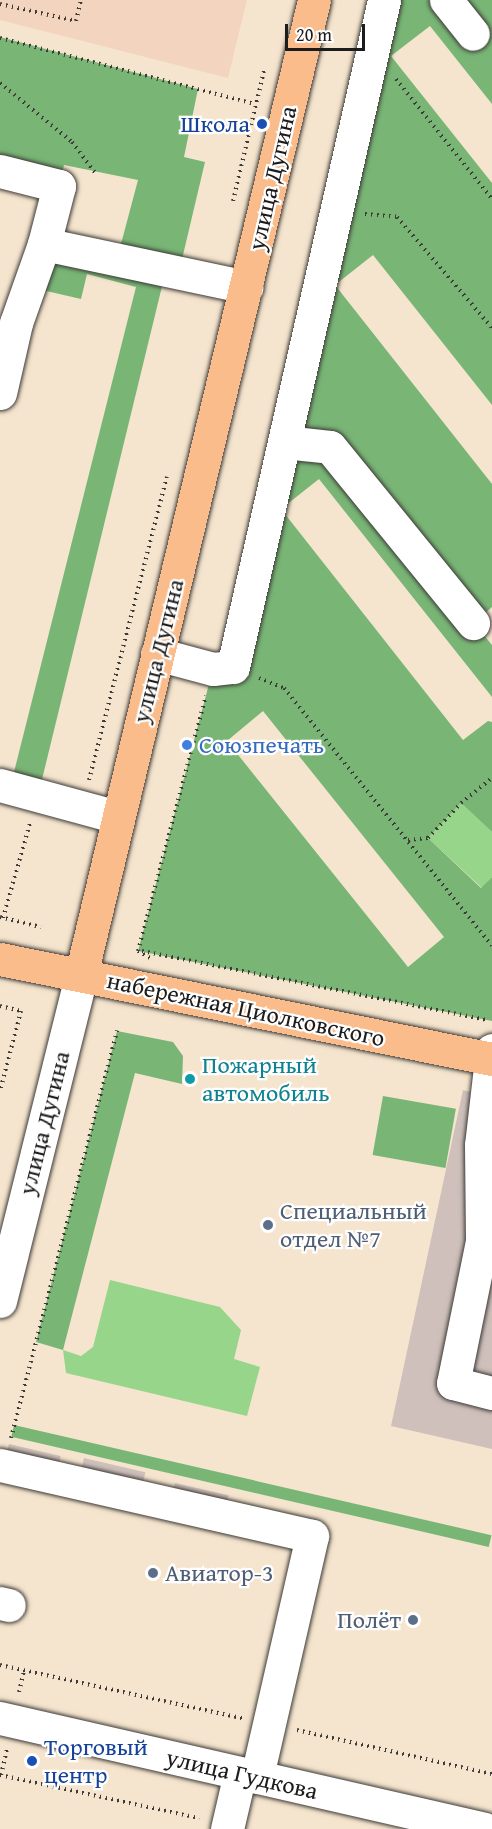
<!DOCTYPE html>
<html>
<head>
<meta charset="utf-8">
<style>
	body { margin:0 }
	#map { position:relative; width:492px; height:1829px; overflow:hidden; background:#f5e5ce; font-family:"Gentium Book Plus",serif }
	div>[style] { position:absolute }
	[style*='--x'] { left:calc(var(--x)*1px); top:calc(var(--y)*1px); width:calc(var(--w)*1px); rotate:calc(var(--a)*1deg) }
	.built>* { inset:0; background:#f3d4bf }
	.industrial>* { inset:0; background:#cfc0bb; transform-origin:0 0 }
	.green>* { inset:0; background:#97d58a }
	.forest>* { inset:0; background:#79b676; transform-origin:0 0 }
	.path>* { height:4px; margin-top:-2px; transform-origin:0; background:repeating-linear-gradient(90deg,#3d3a37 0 1.5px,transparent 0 6px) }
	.roads { filter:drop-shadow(0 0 2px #3d3a37) drop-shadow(0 0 2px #3d3a37) }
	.minor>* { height:33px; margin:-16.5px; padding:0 16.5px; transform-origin:16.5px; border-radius:16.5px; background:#fff }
	.major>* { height:33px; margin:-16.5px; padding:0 16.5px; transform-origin:16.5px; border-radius:16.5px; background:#f9bc8a }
	.dots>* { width:16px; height:16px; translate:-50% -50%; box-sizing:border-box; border:3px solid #fff; border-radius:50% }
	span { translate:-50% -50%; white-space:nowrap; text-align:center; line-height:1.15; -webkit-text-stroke:4.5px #fff; paint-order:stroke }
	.transit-label { font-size:24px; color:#164399 }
	.right { translate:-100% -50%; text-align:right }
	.left { translate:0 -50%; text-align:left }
	.street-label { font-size:24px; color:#1c1c1c }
	.shop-label { font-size:24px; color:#366cbe }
	.culture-label { font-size:24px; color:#0d838f }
	.service-label { font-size:24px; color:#4e5e75 }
	.scale { position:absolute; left:285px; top:24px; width:80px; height:27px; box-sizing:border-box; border:3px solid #1c1c1c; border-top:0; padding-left:8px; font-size:18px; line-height:21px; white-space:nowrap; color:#1c1c1c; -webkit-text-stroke:4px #fff; paint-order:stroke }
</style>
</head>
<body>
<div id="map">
	<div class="built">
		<div style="clip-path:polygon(0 0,247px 0,228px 78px,0 20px)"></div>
	</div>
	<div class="industrial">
		<div style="clip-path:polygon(463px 1090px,492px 1097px,492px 1449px,391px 1426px)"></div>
		<div style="left:9px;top:1444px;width:53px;height:23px;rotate:13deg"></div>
		<div style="left:84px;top:1458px;width:63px;height:25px;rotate:13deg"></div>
		<div style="left:175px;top:1483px;width:55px;height:22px;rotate:13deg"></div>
	</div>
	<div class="green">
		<div style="clip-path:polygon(461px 803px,492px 832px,492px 877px,482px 888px,428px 838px)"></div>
		<div style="clip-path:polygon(110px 1280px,220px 1307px,241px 1330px,234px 1359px,260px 1367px,247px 1416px,66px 1373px,63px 1350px,81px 1356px,93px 1347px)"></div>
	</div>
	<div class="forest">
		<div style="clip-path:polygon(evenodd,384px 0,492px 0,492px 104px,430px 26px,391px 56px,492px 183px,492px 405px,373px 255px,335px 285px,492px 484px,492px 607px,474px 623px,492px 645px,492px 697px,319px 479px,281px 509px,463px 740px,488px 721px,492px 722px,492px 832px,461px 803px,428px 838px,481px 888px,492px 877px,492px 1021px,138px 951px,213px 669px,233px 667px,384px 0,263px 711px,444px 937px,408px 967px,227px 741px,263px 711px)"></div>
		<div style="clip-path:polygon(0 37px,198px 89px,184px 157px,205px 162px,179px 272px,166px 270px,38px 796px,10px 788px,136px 287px,87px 274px,81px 299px,29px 287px,44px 244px,117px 259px,138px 180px,64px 165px,59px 186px,0 172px)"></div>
		<div style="clip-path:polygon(117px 1031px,173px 1042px,183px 1056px,182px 1084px,135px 1073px,63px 1350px,36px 1342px)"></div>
		<div style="left:383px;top:1096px;width:74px;height:60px;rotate:10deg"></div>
		<div style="left:14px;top:1425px;width:490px;height:12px;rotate:13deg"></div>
	</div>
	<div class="path">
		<div style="--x:0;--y:4;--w:78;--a:12.6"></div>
		<div style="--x:76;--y:21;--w:22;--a:-77"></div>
		<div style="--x:0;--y:38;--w:263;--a:14.5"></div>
		<div style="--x:396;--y:79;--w:154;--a:51.3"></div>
		<div style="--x:0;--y:83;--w:93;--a:39.3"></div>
		<div style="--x:72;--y:142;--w:40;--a:53"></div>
		<div style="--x:233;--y:201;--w:134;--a:-76.6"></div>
		<div style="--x:365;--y:214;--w:32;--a:5"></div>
		<div style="--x:397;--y:217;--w:146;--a:49.4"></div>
		<div style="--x:259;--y:678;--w:27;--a:22"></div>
		<div style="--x:284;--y:688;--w:331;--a:51.1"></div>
		<div style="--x:89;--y:780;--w:313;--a:-75.6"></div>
		<div style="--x:408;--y:840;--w:20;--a:-6"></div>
		<div style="--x:428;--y:838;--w:48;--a:-46.7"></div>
		<div style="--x:461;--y:803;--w:40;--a:-39"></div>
		<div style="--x:0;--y:917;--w:42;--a:13.7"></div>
		<div style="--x:3;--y:918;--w:99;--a:-74.1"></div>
		<div style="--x:138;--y:951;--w:264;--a:-75.1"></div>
		<div style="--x:138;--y:951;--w:14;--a:30"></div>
		<div style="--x:142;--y:951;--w:353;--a:11.3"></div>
		<div style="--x:0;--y:1006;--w:22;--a:13"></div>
		<div style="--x:21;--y:1011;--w:83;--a:104.7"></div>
		<div style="--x:11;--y:1438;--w:421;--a:-75.4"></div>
		<div style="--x:0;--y:1665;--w:248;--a:12.4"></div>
		<div style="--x:19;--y:1692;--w:23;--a:-77"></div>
		<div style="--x:297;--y:1730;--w:200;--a:12.7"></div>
		<div style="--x:0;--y:1775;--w:204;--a:12.2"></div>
		<div style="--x:1;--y:1775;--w:27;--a:-77"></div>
	</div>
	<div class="roads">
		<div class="minor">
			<div style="--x:446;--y:0;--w:43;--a:51.5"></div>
			<div style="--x:0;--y:171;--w:61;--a:14.3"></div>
			<div style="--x:59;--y:186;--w:60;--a:104.5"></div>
			<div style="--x:0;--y:393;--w:72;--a:-77.1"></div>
			<div style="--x:16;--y:323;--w:84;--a:-70.5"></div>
			<div style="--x:44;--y:244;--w:207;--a:12"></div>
			<div style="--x:284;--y:442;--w:46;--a:6.2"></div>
			<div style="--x:330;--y:447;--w:227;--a:50.9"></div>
			<div style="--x:157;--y:654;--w:58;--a:15"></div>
			<div style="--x:213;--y:669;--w:20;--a:-6"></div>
			<div style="--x:233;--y:667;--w:684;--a:-77.24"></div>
			<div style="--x:0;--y:785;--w:122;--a:15.2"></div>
			<div style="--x:492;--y:1050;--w:96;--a:96.6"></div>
			<div style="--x:481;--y:1145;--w:96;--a:89.4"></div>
			<div style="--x:482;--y:1241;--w:145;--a:101.5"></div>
			<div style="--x:453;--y:1383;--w:40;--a:14.4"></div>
			<div style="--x:0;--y:1301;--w:336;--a:-76"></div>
			<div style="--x:0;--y:1465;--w:320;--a:12.8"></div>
			<div style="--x:312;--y:1536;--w:247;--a:102.9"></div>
			<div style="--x:0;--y:1603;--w:9;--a:13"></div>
			<div style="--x:0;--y:1718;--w:497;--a:12.9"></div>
			<div style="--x:227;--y:1829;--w:57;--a:-76.9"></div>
		</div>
		<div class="major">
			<div style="--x:0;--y:959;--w:502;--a:11.49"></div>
			<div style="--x:81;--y:975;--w:1002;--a:-76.56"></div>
		</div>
	</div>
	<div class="dots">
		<div style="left:262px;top:124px;background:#1a4fb4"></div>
		<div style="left:187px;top:745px;background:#3f7fe0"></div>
		<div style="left:190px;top:1079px;background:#0f9aa8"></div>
		<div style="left:268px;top:1225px;background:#5c6f8a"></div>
		<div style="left:153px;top:1573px;background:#5c6f8a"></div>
		<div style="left:413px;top:1620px;background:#5c6f8a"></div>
		<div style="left:32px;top:1761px;background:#1a4fb4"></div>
	</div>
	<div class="transit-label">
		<span class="right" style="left:250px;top:124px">Школа</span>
		<span class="left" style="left:44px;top:1761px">Торговый<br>центр</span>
	</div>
	<div class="street-label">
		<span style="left:272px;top:178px;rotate:-77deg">улица Дугина</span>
		<span style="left:158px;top:651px;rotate:-76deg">улица Дугина</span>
		<span style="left:246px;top:1009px;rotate:12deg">набережная Циолковского</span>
		<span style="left:44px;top:1123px;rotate:-76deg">улица Дугина</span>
		<span style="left:242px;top:1774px;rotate:13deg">улица Гудкова</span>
	</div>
	<div class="shop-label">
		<span class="left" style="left:199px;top:745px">Союзпечать</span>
	</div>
	<div class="culture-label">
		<span class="left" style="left:202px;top:1079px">Пожарный<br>автомобиль</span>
	</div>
	<div class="service-label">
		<span class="left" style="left:280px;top:1225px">Специальный<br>отдел №7</span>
		<span class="left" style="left:165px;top:1573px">Авиатор-3</span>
		<span class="right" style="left:401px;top:1620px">Полёт</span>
	</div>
	<div class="scale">20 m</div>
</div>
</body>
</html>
